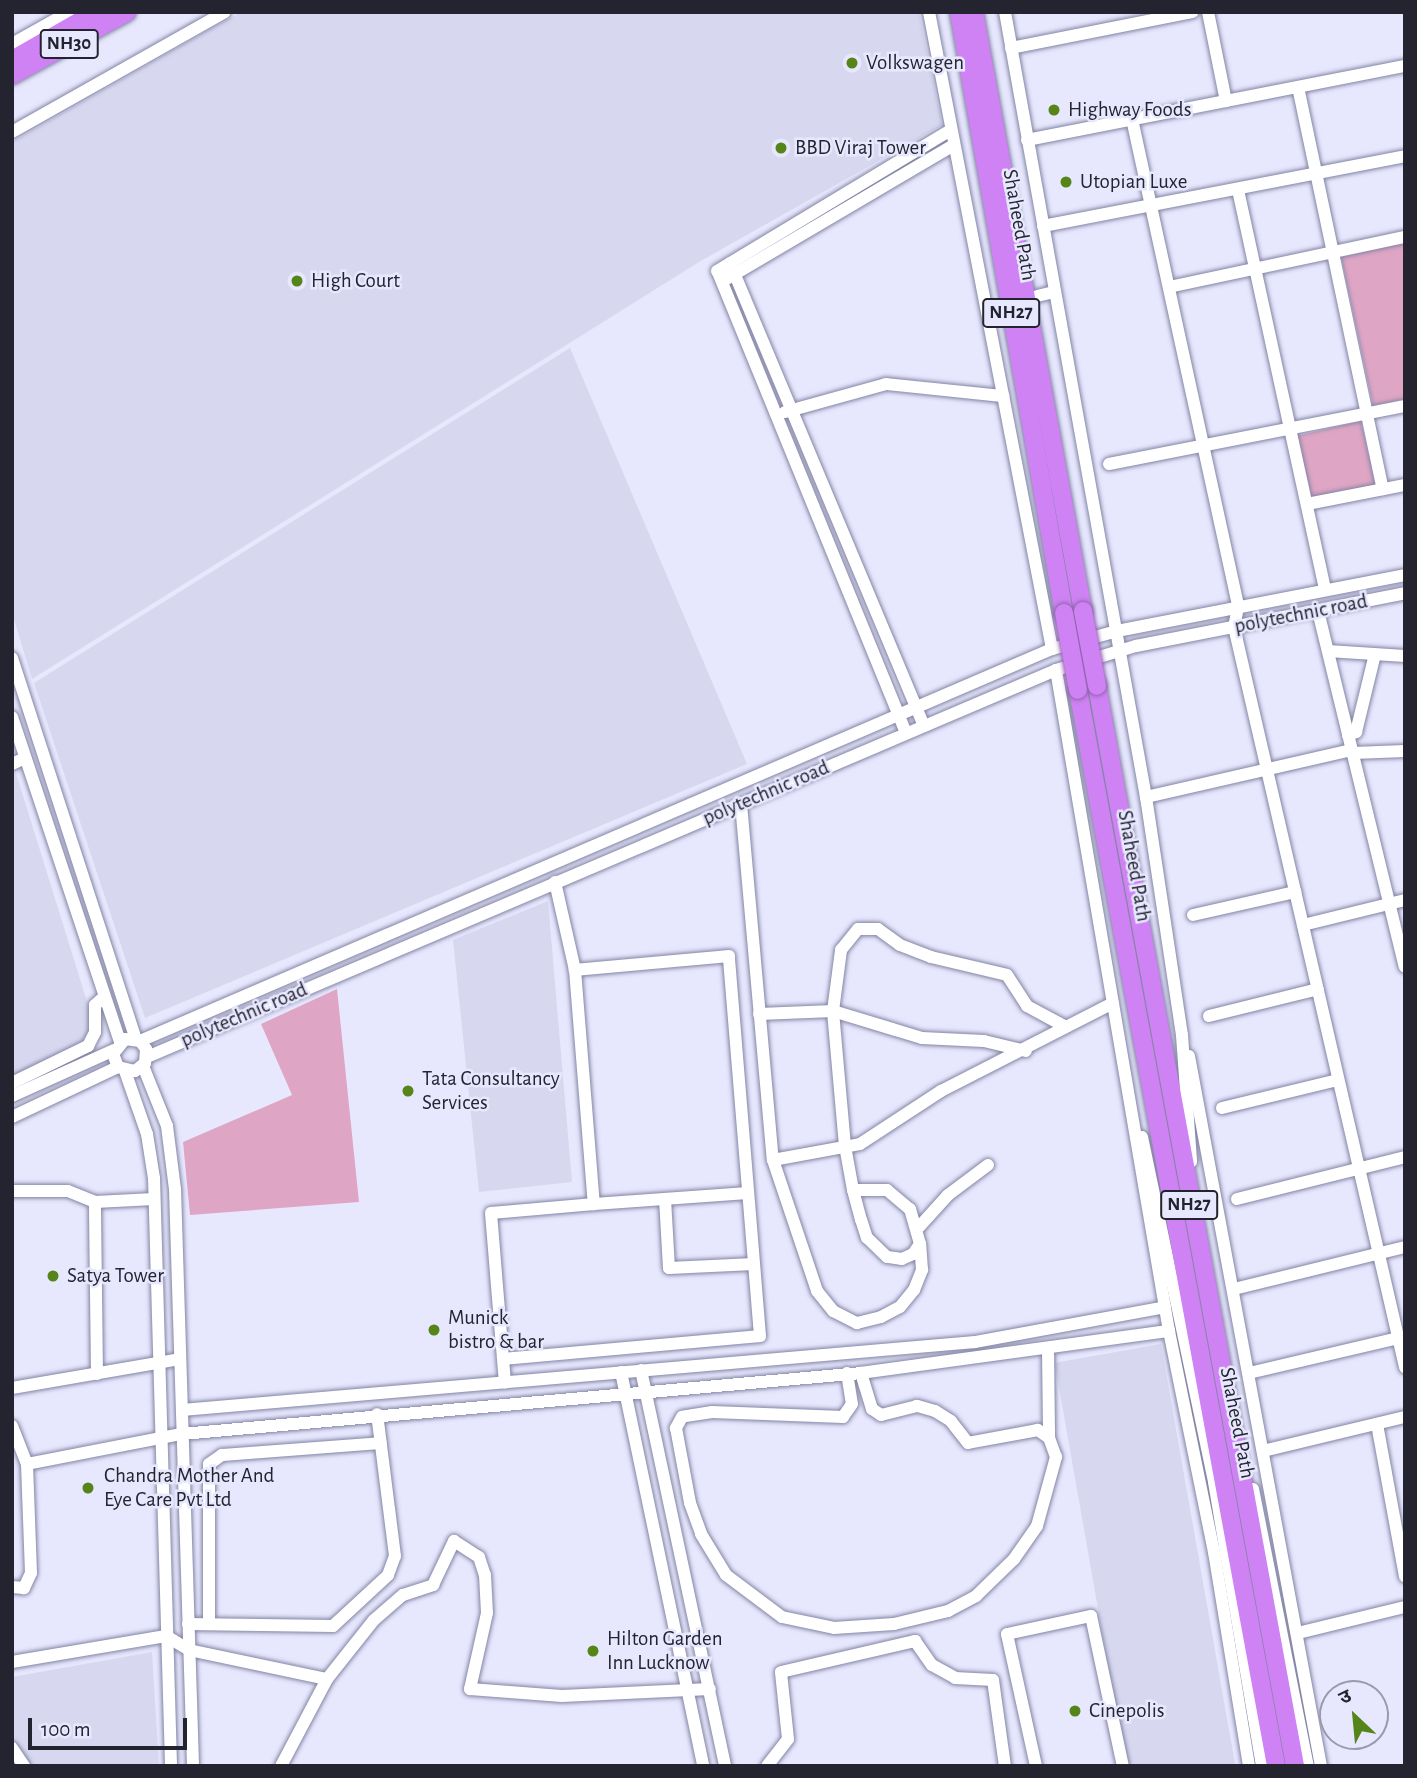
<!DOCTYPE html>
<html>
<head>
<meta charset="utf-8">
<style>
	body { margin:0 }
	#map { position:relative; width:1417px; height:1778px; overflow:hidden; background:#e7e8fe; font-family:"Alegreya Sans","Noto Sans Devanagari",sans-serif }
	div>[style] { position:absolute }
	[style*='--x'] { left:calc(var(--x)*1px); top:calc(var(--y)*1px); width:calc(var(--w)*1px); rotate:calc(var(--a)*1deg) }
	.built>* { inset:0; background:#d7d8f0; transform-origin:0 0 }
	.green>* { inset:0; background:#dfa5c5; transform-origin:0 0 }
	.roads { filter:drop-shadow(0 0 2px #8384a4) drop-shadow(0 0 2px #8384a4) }
	.minor>* { height:12px; margin:-6px; padding:0 6px; transform-origin:6px; border-radius:6px; background:#fff }
	.highway>* { height:18px; margin:-9px; padding:0 9px; transform-origin:9px; border-radius:9px; background:#cf82f4 }
	.bridges { filter:drop-shadow(0 0 2px #9361b0) drop-shadow(0 0 2px #9361b0) }
	.highway-bridge>* { height:18px; margin:-9px; padding:0 9px; transform-origin:9px; border-radius:9px; background:#cf82f4 }
	.dots>* { width:19px; height:19px; translate:-50% -50%; box-sizing:border-box; border:4px solid #e7e8fe; border-radius:50% }
	span { translate:-50% -50%; white-space:nowrap; text-align:center; line-height:1.15; -webkit-text-stroke:5px #e7e8fe; paint-order:stroke }
	.shield-label span { padding:2px 5px; background:#e7e8fe; border:2px solid; border-radius:5px; -webkit-text-stroke-width:0 }
	.shield-label { font-size:19px; color:#242431; font-weight:700 }
	.poi-label { font-size:21px; color:#242431 }
	.left { translate:0 -50%; text-align:left }
	.street-label { font-size:21px; color:#242431 }
	.frame { position:absolute; inset:0; border:14px solid #242431; pointer-events:none }
	.north { position:absolute; left:1319px; top:1680px; width:70px; height:70px; box-sizing:border-box; background:#e7e8fe; border:2px solid #999aac; border-radius:50%; rotate:334deg; font-size:19px; font-weight:700; line-height:28px; text-align:center; color:#242431 }
	.north::after { content:''; display:block; margin:auto; width:24px; height:32px; background:#558518; clip-path:polygon(50% 0,100% 100%,50% 72%,0 100%) }
	.scale { position:absolute; left:28px; top:1718px; width:159px; height:32px; box-sizing:border-box; border:4px solid #242431; border-top:0; padding-left:9px; font-size:21px; line-height:24px; white-space:nowrap; color:#242431; -webkit-text-stroke:5px #e7e8fe; paint-order:stroke }
</style>
</head>
<body>
<div id="map">
	<div class="built">
		<div style="clip-path:polygon(241px 12px,919px 12px,942px 125px,699px 262px,32px 679px,12px 613px,12px 142px)"></div>
		<div style="clip-path:polygon(570px 348px,747px 764px,145px 1018px,34px 683px)"></div>
		<div style="clip-path:polygon(16px 773px,94px 1024px,88px 1045px,12px 1080px,12px 774px)"></div>
		<div style="clip-path:polygon(548px 901px,572px 1182px,479px 1192px,453px 940px)"></div>
		<div style="left:1161px;top:1344px;width:429px;height:108px;rotate:80deg"></div>
		<div style="clip-path:polygon(152px 1652px,159px 1766px,12px 1766px,12px 1677px)"></div>
	</div>
	<div class="green">
		<div style="clip-path:polygon(1405px 243px,1405px 399px,1373px 406px,1341px 257px)"></div>
		<div style="left:1361px;top:421px;width:65px;height:66px;rotate:77deg"></div>
		<div style="clip-path:polygon(337px 989px,359px 1202px,190px 1215px,183px 1142px,292px 1095px,261px 1024px)"></div>
	</div>
	<div class="roads">
		<div class="minor">
			<div style="--x:929;--y:12;--w:649;--a:79.07"></div>
			<div style="--x:1005;--y:12;--w:798;--a:79.82"></div>
			<div style="--x:1146;--y:797;--w:241;--a:81.4"></div>
			<div style="--x:1182;--y:1035;--w:127;--a:85.9"></div>
			<div style="--x:1208;--y:12;--w:91;--a:78.6"></div>
			<div style="--x:12;--y:44;--w:65;--a:-29.3"></div>
			<div style="--x:1011;--y:48;--w:185;--a:-11.2"></div>
			<div style="--x:1298;--y:87;--w:411;--a:78.1"></div>
			<div style="--x:1132;--y:119;--w:499;--a:77.7"></div>
			<div style="--x:1238;--y:607;--w:20;--a:101"></div>
			<div style="--x:1234;--y:627;--w:760;--a:76.99"></div>
			<div style="--x:12;--y:132;--w:244;--a:-29.4"></div>
			<div style="--x:1027;--y:140;--w:385;--a:-11.1"></div>
			<div style="--x:1238;--y:190;--w:409;--a:77.7"></div>
			<div style="--x:1043;--y:226;--w:369;--a:-10.9"></div>
			<div style="--x:730;--y:263;--w:502;--a:67.27"></div>
			<div style="--x:728;--y:278;--w:262;--a:-30.5"></div>
			<div style="--x:1169;--y:287;--w:241;--a:-12"></div>
			<div style="--x:1037;--y:296;--w:18;--a:-13"></div>
			<div style="--x:785;--y:412;--w:105;--a:-15.5"></div>
			<div style="--x:886;--y:384;--w:118;--a:5.9"></div>
			<div style="--x:1109;--y:464;--w:302;--a:-11.1"></div>
			<div style="--x:1307;--y:504;--w:100;--a:-11"></div>
			<div style="--x:1318;--y:611;--w:366;--a:76.3"></div>
			<div style="--x:1328;--y:651;--w:77;--a:3.7"></div>
			<div style="--x:12;--y:658;--w:401;--a:72"></div>
			<div style="--x:1056;--y:670;--w:671;--a:80.3"></div>
			<div style="--x:1169;--y:1331;--w:226;--a:78.5"></div>
			<div style="--x:1214;--y:1552;--w:217;--a:80.7"></div>
			<div style="--x:12;--y:717;--w:342;--a:71.6"></div>
			<div style="--x:906;--y:733;--w:499;--a:-112.2"></div>
			<div style="--x:717;--y:271;--w:273;--a:-31.1"></div>
			<div style="--x:1348;--y:735;--w:9;--a:-21"></div>
			<div style="--x:1356;--y:732;--w:80;--a:-76.3"></div>
			<div style="--x:1353;--y:753;--w:52;--a:-2.2"></div>
			<div style="--x:12;--y:764;--w:14;--a:-25"></div>
			<div style="--x:1146;--y:797;--w:211;--a:-12.9"></div>
			<div style="--x:741;--y:804;--w:357;--a:84.9"></div>
			<div style="--x:773;--y:1160;--w:138;--a:71.4"></div>
			<div style="--x:817;--y:1291;--w:26;--a:51"></div>
			<div style="--x:833;--y:1311;--w:27;--a:27"></div>
			<div style="--x:857;--y:1323;--w:25;--a:-14"></div>
			<div style="--x:881;--y:1317;--w:21;--a:-28"></div>
			<div style="--x:900;--y:1307;--w:22;--a:-51"></div>
			<div style="--x:914;--y:1290;--w:22;--a:-68"></div>
			<div style="--x:922;--y:1270;--w:26;--a:-94"></div>
			<div style="--x:555;--y:882;--w:90;--a:77.2"></div>
			<div style="--x:1193;--y:915;--w:105;--a:-12.7"></div>
			<div style="--x:1303;--y:925;--w:105;--a:-13.8"></div>
			<div style="--x:759;--y:1014;--w:74;--a:-2.3"></div>
			<div style="--x:833;--y:1011;--w:93;--a:16.9"></div>
			<div style="--x:922;--y:1038;--w:62;--a:2.8"></div>
			<div style="--x:984;--y:1041;--w:43;--a:13.4"></div>
			<div style="--x:1209;--y:1016;--w:112;--a:-13.9"></div>
			<div style="--x:140;--y:1041;--w:10;--a:53"></div>
			<div style="--x:146;--y:1049;--w:14;--a:94"></div>
			<div style="--x:145;--y:1063;--w:13;--a:141"></div>
			<div style="--x:135;--y:1071;--w:17;--a:-167"></div>
			<div style="--x:118;--y:1067;--w:14;--a:-111"></div>
			<div style="--x:113;--y:1054;--w:19;--a:-51"></div>
			<div style="--x:125;--y:1039;--w:15;--a:8"></div>
			<div style="--x:140;--y:1041;--w:993;--a:-23.26"></div>
			<div style="--x:1052;--y:649;--w:67;--a:-15.5"></div>
			<div style="--x:1117;--y:631;--w:293;--a:-11"></div>
			<div style="--x:1189;--y:1056;--w:722;--a:79.47"></div>
			<div style="--x:147;--y:1057;--w:988;--a:-23.06"></div>
			<div style="--x:1056;--y:670;--w:84;--a:-16.7"></div>
			<div style="--x:1136;--y:646;--w:274;--a:-11.1"></div>
			<div style="--x:143;--y:1066;--w:65;--a:68.2"></div>
			<div style="--x:167;--y:1126;--w:64;--a:82.8"></div>
			<div style="--x:175;--y:1189;--w:577;--a:88.21"></div>
			<div style="--x:125;--y:1071;--w:67;--a:70.8"></div>
			<div style="--x:147;--y:1134;--w:45;--a:81"></div>
			<div style="--x:154;--y:1178;--w:588;--a:88.34"></div>
			<div style="--x:12;--y:1083;--w:85;--a:-26"></div>
			<div style="--x:88;--y:1046;--w:16;--a:-63"></div>
			<div style="--x:95;--y:1032;--w:27;--a:-90"></div>
			<div style="--x:95;--y:1005;--w:12;--a:-42"></div>
			<div style="--x:12;--y:1096;--w:112;--a:-24.3"></div>
			<div style="--x:1222;--y:1108;--w:119;--a:-13.6"></div>
			<div style="--x:12;--y:1117;--w:117;--a:-25.3"></div>
			<div style="--x:1142;--y:1137;--w:352;--a:78.2"></div>
			<div style="--x:1214;--y:1482;--w:288;--a:80.4"></div>
			<div style="--x:773;--y:1160;--w:88;--a:-10.4"></div>
			<div style="--x:860;--y:1144;--w:97;--a:-33.2"></div>
			<div style="--x:941;--y:1091;--w:193;--a:-27.1"></div>
			<div style="--x:853;--y:1190;--w:34;--a:0"></div>
			<div style="--x:887;--y:1190;--w:30;--a:40"></div>
			<div style="--x:910;--y:1209;--w:36;--a:74"></div>
			<div style="--x:920;--y:1244;--w:12;--a:125"></div>
			<div style="--x:913;--y:1254;--w:12;--a:156"></div>
			<div style="--x:902;--y:1259;--w:15;--a:-172"></div>
			<div style="--x:887;--y:1257;--w:28;--a:-136"></div>
			<div style="--x:867;--y:1238;--w:19;--a:-108"></div>
			<div style="--x:861;--y:1220;--w:31;--a:-105"></div>
			<div style="--x:853;--y:1190;--w:45;--a:-100.3"></div>
			<div style="--x:845;--y:1146;--w:136;--a:-95.1"></div>
			<div style="--x:833;--y:1011;--w:62;--a:-82.5"></div>
			<div style="--x:841;--y:950;--w:27;--a:-51"></div>
			<div style="--x:858;--y:929;--w:20;--a:0"></div>
			<div style="--x:878;--y:929;--w:27;--a:36"></div>
			<div style="--x:900;--y:945;--w:33;--a:21"></div>
			<div style="--x:931;--y:957;--w:78;--a:13.3"></div>
			<div style="--x:1007;--y:975;--w:37;--a:57"></div>
			<div style="--x:1027;--y:1006;--w:44;--a:28.3"></div>
			<div style="--x:12;--y:1191;--w:56;--a:0"></div>
			<div style="--x:68;--y:1191;--w:29;--a:22"></div>
			<div style="--x:665;--y:1199;--w:69;--a:86.7"></div>
			<div style="--x:669;--y:1268;--w:85;--a:-2.7"></div>
			<div style="--x:1237;--y:1199;--w:173;--a:-14"></div>
			<div style="--x:594;--y:1204;--w:154;--a:-4.1"></div>
			<div style="--x:919;--y:1227;--w:43;--a:-47.8"></div>
			<div style="--x:948;--y:1195;--w:50;--a:-36.9"></div>
			<div style="--x:1234;--y:1289;--w:176;--a:-13.8"></div>
			<div style="--x:1048;--y:1350;--w:88;--a:89.3"></div>
			<div style="--x:503;--y:1359;--w:258;--a:-5.1"></div>
			<div style="--x:760;--y:1336;--w:381;--a:-94.7"></div>
			<div style="--x:729;--y:956;--w:155;--a:174.8"></div>
			<div style="--x:575;--y:970;--w:235;--a:85.4"></div>
			<div style="--x:594;--y:1204;--w:103;--a:175"></div>
			<div style="--x:491;--y:1213;--w:170;--a:85.3"></div>
			<div style="--x:641;--y:1370;--w:405;--a:78"></div>
			<div style="--x:621;--y:1372;--w:402;--a:78.2"></div>
			<div style="--x:847;--y:1373;--w:31;--a:81"></div>
			<div style="--x:852;--y:1404;--w:16;--a:125"></div>
			<div style="--x:843;--y:1417;--w:131;--a:-177.8"></div>
			<div style="--x:712;--y:1412;--w:30;--a:171"></div>
			<div style="--x:682;--y:1417;--w:13;--a:119"></div>
			<div style="--x:676;--y:1428;--w:76;--a:79.4"></div>
			<div style="--x:690;--y:1503;--w:33;--a:70"></div>
			<div style="--x:701;--y:1534;--w:48;--a:58.6"></div>
			<div style="--x:726;--y:1575;--w:70;--a:36.9"></div>
			<div style="--x:782;--y:1617;--w:53;--a:11.9"></div>
			<div style="--x:834;--y:1628;--w:60;--a:-3.8"></div>
			<div style="--x:894;--y:1624;--w:56;--a:-13.5"></div>
			<div style="--x:948;--y:1611;--w:32;--a:-28"></div>
			<div style="--x:976;--y:1596;--w:53;--a:-44.2"></div>
			<div style="--x:1014;--y:1559;--w:40;--a:-55.1"></div>
			<div style="--x:1037;--y:1526;--w:72;--a:-74.6"></div>
			<div style="--x:1056;--y:1457;--w:20;--a:-110"></div>
			<div style="--x:1049;--y:1438;--w:14;--a:-144"></div>
			<div style="--x:1038;--y:1430;--w:71;--a:169.5"></div>
			<div style="--x:968;--y:1443;--w:28;--a:-128"></div>
			<div style="--x:951;--y:1421;--w:19;--a:-148"></div>
			<div style="--x:935;--y:1411;--w:19;--a:-164"></div>
			<div style="--x:917;--y:1406;--w:37;--a:166"></div>
			<div style="--x:881;--y:1415;--w:11;--a:-146"></div>
			<div style="--x:872;--y:1409;--w:38;--a:-107"></div>
			<div style="--x:1249;--y:1373;--w:153;--a:-13.2"></div>
			<div style="--x:97;--y:1374;--w:172;--a:-90.7"></div>
			<div style="--x:95;--y:1202;--w:59;--a:-2.9"></div>
			<div style="--x:12;--y:1388;--w:170;--a:-9.8"></div>
			<div style="--x:182;--y:1410;--w:796;--a:-4.9"></div>
			<div style="--x:975;--y:1342;--w:193;--a:-10.4"></div>
			<div style="--x:1377;--y:1424;--w:155;--a:79.6"></div>
			<div style="--x:12;--y:1426;--w:41;--a:68.5"></div>
			<div style="--x:27;--y:1464;--w:109;--a:87.9"></div>
			<div style="--x:31;--y:1573;--w:17;--a:115"></div>
			<div style="--x:24;--y:1588;--w:12;--a:-175"></div>
			<div style="--x:1263;--y:1451;--w:146;--a:-13.5"></div>
			<div style="--x:27;--y:1464;--w:158;--a:-11"></div>
			<div style="--x:182;--y:1434;--w:682;--a:-5.13"></div>
			<div style="--x:861;--y:1373;--w:311;--a:-7.8"></div>
			<div style="--x:1253;--y:1489;--w:282;--a:78.8"></div>
			<div style="--x:188;--y:1624;--w:145;--a:0.8"></div>
			<div style="--x:333;--y:1626;--w:75;--a:-42.8"></div>
			<div style="--x:388;--y:1575;--w:20;--a:-70"></div>
			<div style="--x:395;--y:1556;--w:143;--a:-97.2"></div>
			<div style="--x:209;--y:1624;--w:160;--a:-90"></div>
			<div style="--x:209;--y:1464;--w:16;--a:-35"></div>
			<div style="--x:222;--y:1455;--w:159;--a:-4.3"></div>
			<div style="--x:1298;--y:1633;--w:110;--a:-13.7"></div>
			<div style="--x:12;--y:1662;--w:156;--a:-9.6"></div>
			<div style="--x:166;--y:1636;--w:27;--a:31"></div>
			<div style="--x:189;--y:1650;--w:141;--a:11.9"></div>
			<div style="--x:12;--y:1748;--w:22;--a:56"></div>
			<div style="--x:281;--y:1766;--w:98;--a:-62.1"></div>
			<div style="--x:327;--y:1679;--w:75;--a:-51.5"></div>
			<div style="--x:374;--y:1620;--w:38;--a:-41"></div>
			<div style="--x:403;--y:1595;--w:32;--a:-18"></div>
			<div style="--x:433;--y:1585;--w:49;--a:-64.5"></div>
			<div style="--x:454;--y:1541;--w:30;--a:33"></div>
			<div style="--x:479;--y:1557;--w:19;--a:72"></div>
			<div style="--x:485;--y:1575;--w:38;--a:87"></div>
			<div style="--x:487;--y:1613;--w:78;--a:102.6"></div>
			<div style="--x:470;--y:1689;--w:92;--a:4.4"></div>
			<div style="--x:562;--y:1696;--w:148;--a:-2.7"></div>
			<div style="--x:767;--y:1766;--w:34;--a:-52"></div>
			<div style="--x:788;--y:1739;--w:67;--a:-96"></div>
			<div style="--x:781;--y:1672;--w:138;--a:-13"></div>
			<div style="--x:915;--y:1641;--w:29;--a:55"></div>
			<div style="--x:932;--y:1665;--w:26;--a:29"></div>
			<div style="--x:955;--y:1678;--w:38;--a:3"></div>
			<div style="--x:993;--y:1680;--w:87;--a:82.1"></div>
			<div style="--x:1036;--y:1766;--w:135;--a:-102.4"></div>
			<div style="--x:1007;--y:1634;--w:86;--a:-12.1"></div>
			<div style="--x:1091;--y:1616;--w:153;--a:78"></div>
		</div>
		<div class="highway">
			<div style="--x:959;--y:12;--w:610;--a:80.09"></div>
			<div style="--x:974;--y:12;--w:609;--a:79.69"></div>
			<div style="--x:12;--y:60;--w:97;--a:-29.7"></div>
			<div style="--x:12;--y:75;--w:131;--a:-28.7"></div>
			<div style="--x:1097;--y:686;--w:1098;--a:79.61"></div>
			<div style="--x:1078;--y:690;--w:1094;--a:79.57"></div>
		</div>
	</div>
	<div class="bridges">
		<div class="highway-bridge">
			<div style="--x:1083;--y:611;--w:76;--a:79.4"></div>
			<div style="--x:1064;--y:613;--w:78;--a:79.7"></div>
		</div>
	</div>
	<div class="dots">
		<div style="left:852px;top:63px;background:#558518"></div>
		<div style="left:1054px;top:110px;background:#558518"></div>
		<div style="left:781px;top:148px;background:#558518"></div>
		<div style="left:1066px;top:182px;background:#558518"></div>
		<div style="left:297px;top:281px;background:#558518"></div>
		<div style="left:408px;top:1091px;background:#558518"></div>
		<div style="left:53px;top:1276px;background:#558518"></div>
		<div style="left:434px;top:1330px;background:#558518"></div>
		<div style="left:88px;top:1488px;background:#558518"></div>
		<div style="left:593px;top:1651px;background:#558518"></div>
		<div style="left:1075px;top:1711px;background:#558518"></div>
	</div>
	<div class="shield-label">
		<span style="left:69px;top:44px">NH30</span>
		<span style="left:1011px;top:313px">NH27</span>
		<span style="left:1189px;top:1205px">NH27</span>
	</div>
	<div class="poi-label">
		<span class="left" style="left:866px;top:63px">Volkswagen</span>
		<span class="left" style="left:1068px;top:110px">Highway Foods</span>
		<span class="left" style="left:795px;top:148px">BBD Viraj Tower</span>
		<span class="left" style="left:1080px;top:182px">Utopian Luxe</span>
		<span class="left" style="left:311px;top:281px">High Court</span>
		<span class="left" style="left:422px;top:1091px">Tata Consultancy<br>Services</span>
		<span class="left" style="left:67px;top:1276px">Satya Tower</span>
		<span class="left" style="left:448px;top:1330px">Munick<br>bistro &amp; bar</span>
		<span class="left" style="left:104px;top:1488px">Chandra Mother And<br>Eye Care Pvt Ltd</span>
		<span class="left" style="left:607px;top:1651px">Hilton Garden<br>Inn Lucknow</span>
		<span class="left" style="left:1089px;top:1711px">Cinepolis</span>
	</div>
	<div class="street-label">
		<span style="left:1019px;top:225px;rotate:80deg">Shaheed Path</span>
		<span style="left:1301px;top:614px;rotate:-11deg">polytechnic road</span>
		<span style="left:766px;top:793px;rotate:-23deg">polytechnic road</span>
		<span style="left:1134px;top:866px;rotate:80deg">Shaheed Path</span>
		<span style="left:244px;top:1015px;rotate:-23deg">polytechnic road</span>
		<span style="left:1237px;top:1423px;rotate:79deg">Shaheed Path</span>
	</div>
	<div class="frame"></div>
	<div class="north">उ</div>
	<div class="scale">100 m</div>
</div>
</body>
</html>
